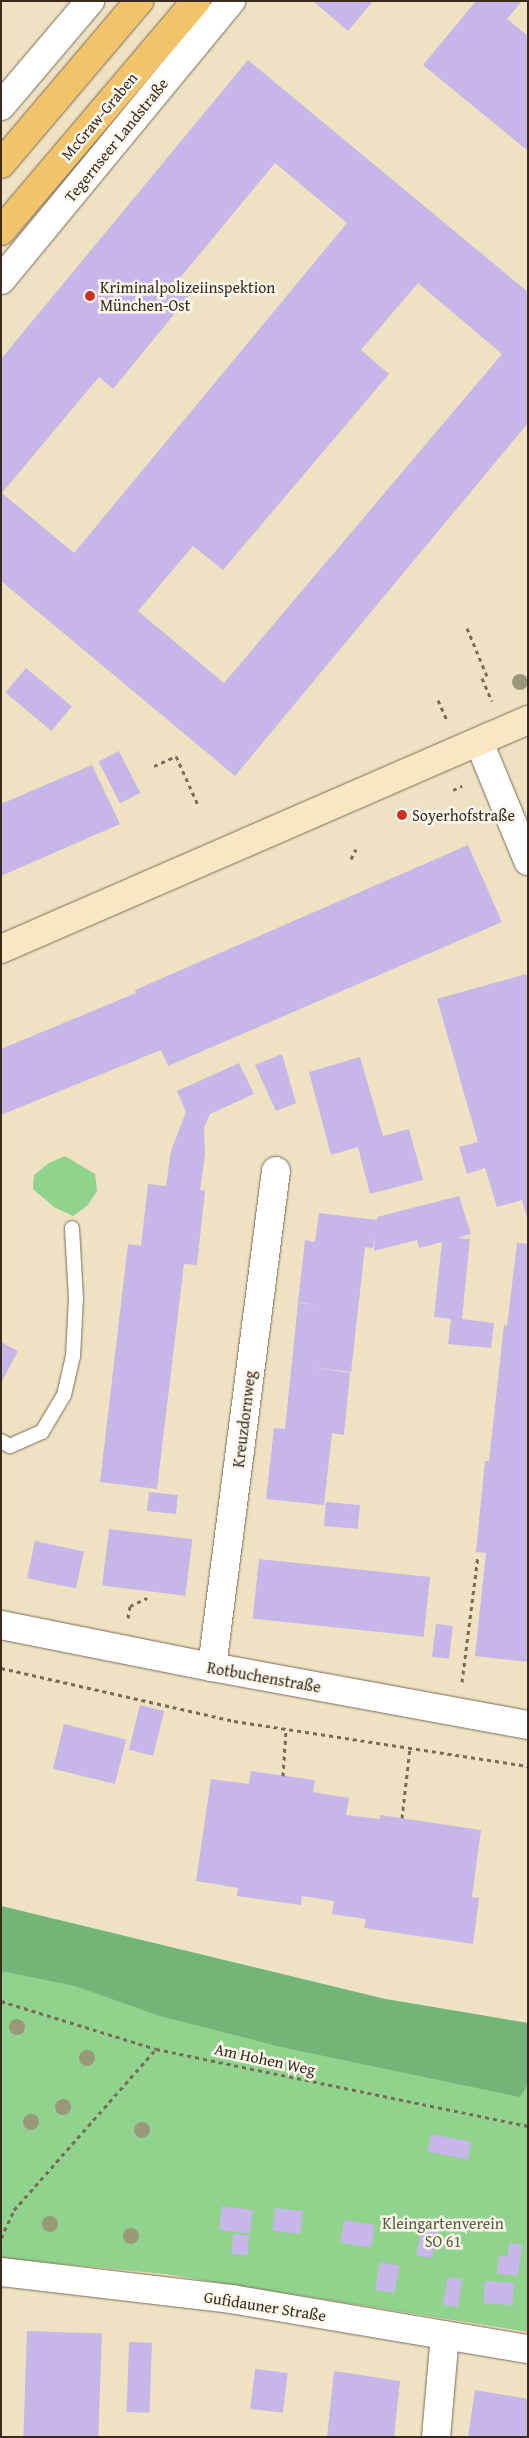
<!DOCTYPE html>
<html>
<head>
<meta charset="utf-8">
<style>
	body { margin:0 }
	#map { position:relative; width:529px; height:2438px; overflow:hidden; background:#eee2c3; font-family:"Gentium Book Plus",serif }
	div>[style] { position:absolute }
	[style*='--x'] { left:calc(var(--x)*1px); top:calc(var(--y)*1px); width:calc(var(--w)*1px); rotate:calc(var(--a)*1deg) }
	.green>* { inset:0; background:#8fd38c }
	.forest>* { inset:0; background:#73b578 }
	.building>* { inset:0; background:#c6b7e8; transform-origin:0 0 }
	.path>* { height:3px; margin-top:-1.5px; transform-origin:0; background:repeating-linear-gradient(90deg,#7a6a58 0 4px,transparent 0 8px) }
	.roads { filter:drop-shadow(0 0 1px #7a6a58) drop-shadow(0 0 1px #7a6a58) }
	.service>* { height:14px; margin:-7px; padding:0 7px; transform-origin:7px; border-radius:7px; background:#fff }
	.minor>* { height:28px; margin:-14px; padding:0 14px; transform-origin:14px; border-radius:14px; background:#fff }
	.secondary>* { height:28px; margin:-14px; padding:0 14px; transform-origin:14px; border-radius:14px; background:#f9e7c3 }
	.trunk>* { height:28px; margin:-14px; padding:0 14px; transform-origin:14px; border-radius:14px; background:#f1c36a }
	.trees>* { width:16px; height:16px; margin:-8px; border-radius:50%; background:#99997a }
	.dots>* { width:14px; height:14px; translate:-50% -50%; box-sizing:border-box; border:2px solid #fbf7ec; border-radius:50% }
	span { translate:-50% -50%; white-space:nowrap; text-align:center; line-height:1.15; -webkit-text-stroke:5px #fbf7ec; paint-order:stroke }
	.street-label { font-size:16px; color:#3b2a1e }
	.poi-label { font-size:16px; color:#3b2a1e }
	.left { translate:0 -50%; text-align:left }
	.park-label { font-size:16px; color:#545d3f }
	.frame { position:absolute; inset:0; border:2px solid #3b2a1e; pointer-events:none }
</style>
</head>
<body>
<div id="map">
	<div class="green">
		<div style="clip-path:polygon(65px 1156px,95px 1174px,97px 1191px,87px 1206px,73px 1216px,54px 1207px,33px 1189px,34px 1175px,49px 1163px)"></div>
		<div style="clip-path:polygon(1px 1906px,385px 1999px,528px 2023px,528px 2332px,165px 2274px,1px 2258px)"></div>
	</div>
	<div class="forest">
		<div style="clip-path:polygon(1px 1906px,385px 1999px,528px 2023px,528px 2084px,520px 2097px,281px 2047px,160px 2016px,75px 1986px,1px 1971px)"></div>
	</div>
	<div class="building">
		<div style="clip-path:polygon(313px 1px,373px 1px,348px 31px)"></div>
		<div style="clip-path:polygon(476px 1px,522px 1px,507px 19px,528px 36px,528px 151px,423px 65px)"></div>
		<div style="clip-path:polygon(evenodd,248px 60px,528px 292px,528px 423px,235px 776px,1px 581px,1px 359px,248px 60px,275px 163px,347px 223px,74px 553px,2px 493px,99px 377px,113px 389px,189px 296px,175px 284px,275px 163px,248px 60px,418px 283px,502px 354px,224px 683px,138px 611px,193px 546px,223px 570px,389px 374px,361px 350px,418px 283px)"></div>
		<div style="left:26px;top:668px;width:60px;height:32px;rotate:40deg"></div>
		<div style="left:119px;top:751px;width:47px;height:23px;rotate:63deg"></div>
		<div style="clip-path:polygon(92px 765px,120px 824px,1px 876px,1px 804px)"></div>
		<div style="clip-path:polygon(468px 845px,502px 922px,168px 1066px,161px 1050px,1px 1115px,1px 1049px,136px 993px,135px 990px)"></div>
		<div style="clip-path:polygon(526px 974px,528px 981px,527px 1218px,522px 1200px,497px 1207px,485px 1168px,467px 1174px,459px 1147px,478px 1142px,437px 999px)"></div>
		<div style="clip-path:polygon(282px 1054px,296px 1103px,276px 1111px,255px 1065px)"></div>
		<div style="clip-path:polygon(360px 1057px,383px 1136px,409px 1129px,423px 1180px,370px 1194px,358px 1147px,331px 1155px,309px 1072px)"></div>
		<div style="clip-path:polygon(239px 1063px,254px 1094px,210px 1114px,204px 1128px,205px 1155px,200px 1190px,205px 1191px,197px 1265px,184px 1264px,157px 1489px,100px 1482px,128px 1244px,141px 1246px,148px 1184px,166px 1186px,171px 1151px,186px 1112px,177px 1091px)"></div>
		<div style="clip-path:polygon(459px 1196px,471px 1234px,457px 1238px,470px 1239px,462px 1319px,494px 1323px,491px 1348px,448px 1344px,451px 1319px,434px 1317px,442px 1242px,419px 1248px,417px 1240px,374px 1251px,375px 1235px,373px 1248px,365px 1247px,351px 1372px,309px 1367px,350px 1373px,344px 1435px,332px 1433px,324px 1505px,266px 1499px,274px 1428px,285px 1429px,298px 1303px,316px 1305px,298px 1302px,305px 1240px,315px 1242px,319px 1213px,377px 1220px,377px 1217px)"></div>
		<div style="clip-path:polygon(517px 1243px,528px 1244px,528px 1662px,475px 1656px,486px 1553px,476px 1552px,485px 1461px,489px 1461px,504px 1325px,507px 1326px)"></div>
		<div style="clip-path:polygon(1px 1342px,18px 1351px,1px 1383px)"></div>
		<div style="left:149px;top:1492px;width:29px;height:19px;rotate:6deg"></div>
		<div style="left:326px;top:1502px;width:34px;height:24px;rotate:5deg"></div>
		<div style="left:109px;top:1529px;width:84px;height:57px;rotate:7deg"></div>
		<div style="left:35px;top:1541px;width:50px;height:38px;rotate:12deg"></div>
		<div style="left:259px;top:1559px;width:172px;height:60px;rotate:6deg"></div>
		<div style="left:436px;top:1624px;width:17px;height:33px;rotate:7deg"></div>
		<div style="left:140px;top:1705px;width:25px;height:46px;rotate:14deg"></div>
		<div style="left:64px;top:1724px;width:64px;height:46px;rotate:14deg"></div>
		<div style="clip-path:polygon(251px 1771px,315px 1780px,313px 1792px,349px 1798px,346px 1815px,380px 1819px,380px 1815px,481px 1830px,472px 1897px,479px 1898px,473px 1944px,364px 1928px,366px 1919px,332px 1914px,334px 1901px,302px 1896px,301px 1905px,237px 1896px,238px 1888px,196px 1881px,211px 1779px,249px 1784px)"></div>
		<div style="left:431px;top:2134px;width:41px;height:18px;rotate:11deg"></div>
		<div style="left:222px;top:2206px;width:31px;height:24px;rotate:7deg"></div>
		<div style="left:275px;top:2208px;width:28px;height:23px;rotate:6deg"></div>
		<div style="left:344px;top:2220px;width:31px;height:23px;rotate:9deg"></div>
		<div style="left:423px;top:2221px;width:16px;height:35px;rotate:11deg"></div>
		<div style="left:233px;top:2234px;width:16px;height:20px;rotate:4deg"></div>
		<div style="clip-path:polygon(509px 2243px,522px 2245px,518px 2276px,497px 2274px,499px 2255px,508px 2256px)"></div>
		<div style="left:380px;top:2262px;width:20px;height:28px;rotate:11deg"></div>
		<div style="left:448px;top:2277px;width:15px;height:28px;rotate:11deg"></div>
		<div style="left:485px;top:2281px;width:29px;height:22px;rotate:4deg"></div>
		<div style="left:27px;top:2331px;width:75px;height:106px;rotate:2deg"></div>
		<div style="left:129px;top:2342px;width:23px;height:70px;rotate:2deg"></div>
		<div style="left:255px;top:2369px;width:33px;height:40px;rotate:7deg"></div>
		<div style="clip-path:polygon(334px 2371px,400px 2381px,394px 2437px,327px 2437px)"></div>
		<div style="clip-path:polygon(475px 2390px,528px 2399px,528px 2437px,468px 2437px)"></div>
	</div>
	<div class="path">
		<div style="--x:467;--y:628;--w:52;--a:67.4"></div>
		<div style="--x:482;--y:678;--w:25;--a:67"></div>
		<div style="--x:438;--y:700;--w:22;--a:66"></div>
		<div style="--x:154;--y:766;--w:24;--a:-24"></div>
		<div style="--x:176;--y:756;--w:54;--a:65.8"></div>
		<div style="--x:453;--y:790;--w:10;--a:-24"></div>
		<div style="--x:351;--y:859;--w:11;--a:-63"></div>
		<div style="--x:128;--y:1618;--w:12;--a:-81"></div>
		<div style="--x:130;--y:1606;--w:19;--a:-25"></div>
		<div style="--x:1;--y:1668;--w:239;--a:12.8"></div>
		<div style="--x:234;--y:1721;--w:297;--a:8.7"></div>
		<div style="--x:462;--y:1682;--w:127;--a:-82.8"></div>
		<div style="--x:283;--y:1776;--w:47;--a:-86.3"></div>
		<div style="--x:402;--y:1818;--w:70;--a:-83.5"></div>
		<div style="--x:1;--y:2001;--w:162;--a:17.2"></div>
		<div style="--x:156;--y:2049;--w:380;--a:11.7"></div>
		<div style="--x:1;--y:2238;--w:31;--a:-65"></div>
		<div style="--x:14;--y:2210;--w:215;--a:-48.6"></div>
	</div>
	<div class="roads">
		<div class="service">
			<div style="--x:1;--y:1441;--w:10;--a:29"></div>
			<div style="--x:10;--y:1446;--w:35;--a:-24"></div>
			<div style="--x:42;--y:1432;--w:43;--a:-59.3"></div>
			<div style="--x:64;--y:1395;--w:39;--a:-77"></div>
			<div style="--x:73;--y:1357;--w:59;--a:-87.1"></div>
			<div style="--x:76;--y:1298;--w:70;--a:-93.3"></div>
		</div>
		<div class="minor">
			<div style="--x:1;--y:106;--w:138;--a:-49.7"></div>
			<div style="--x:1;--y:280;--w:362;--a:-50.5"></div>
			<div style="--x:479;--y:742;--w:129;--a:67.6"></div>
			<div style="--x:1;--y:1625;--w:215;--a:11.3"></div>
			<div style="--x:212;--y:1667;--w:321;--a:10.4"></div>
			<div style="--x:212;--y:1667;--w:500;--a:-82.65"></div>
			<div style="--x:1;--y:2272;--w:232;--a:6.7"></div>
			<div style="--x:231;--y:2299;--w:301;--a:9.6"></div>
			<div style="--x:436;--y:2437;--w:102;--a:-85"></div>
		</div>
		<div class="secondary">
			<div style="--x:1;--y:949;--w:575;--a:-23.49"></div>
		</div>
		<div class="trunk">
			<div style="--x:1;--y:164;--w:214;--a:-49.7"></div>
			<div style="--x:1;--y:231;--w:302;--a:-49.7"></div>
		</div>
	</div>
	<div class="trees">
		<div style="left:520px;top:682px"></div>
		<div style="left:17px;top:2027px"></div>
		<div style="left:87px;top:2058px"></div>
		<div style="left:63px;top:2107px"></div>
		<div style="left:31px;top:2122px"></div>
		<div style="left:142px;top:2130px"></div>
		<div style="left:50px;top:2224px"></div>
		<div style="left:131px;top:2236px"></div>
	</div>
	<div class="dots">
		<div style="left:90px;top:296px;background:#c8321e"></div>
		<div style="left:402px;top:815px;background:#c8321e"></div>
	</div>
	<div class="street-label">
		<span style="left:99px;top:116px;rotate:-50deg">McGraw-Graben</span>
		<span style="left:116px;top:140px;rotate:-51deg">Tegernseer Landstraße</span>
		<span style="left:244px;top:1419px;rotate:-83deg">Kreuzdornweg</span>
		<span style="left:264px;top:1677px;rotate:10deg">Rotbuchenstraße</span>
		<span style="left:265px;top:2059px;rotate:12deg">Am Hohen Weg</span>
		<span style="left:265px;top:2306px;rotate:9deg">Gufidauner Straße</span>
	</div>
	<div class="poi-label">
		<span class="left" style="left:100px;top:296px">Kriminalpolizeiinspektion<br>München-Ost</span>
		<span class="left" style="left:412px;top:815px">Soyerhofstraße</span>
	</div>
	<div class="park-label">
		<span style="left:443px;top:2232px">Kleingartenverein<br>SO 61</span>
	</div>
	<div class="frame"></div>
</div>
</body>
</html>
